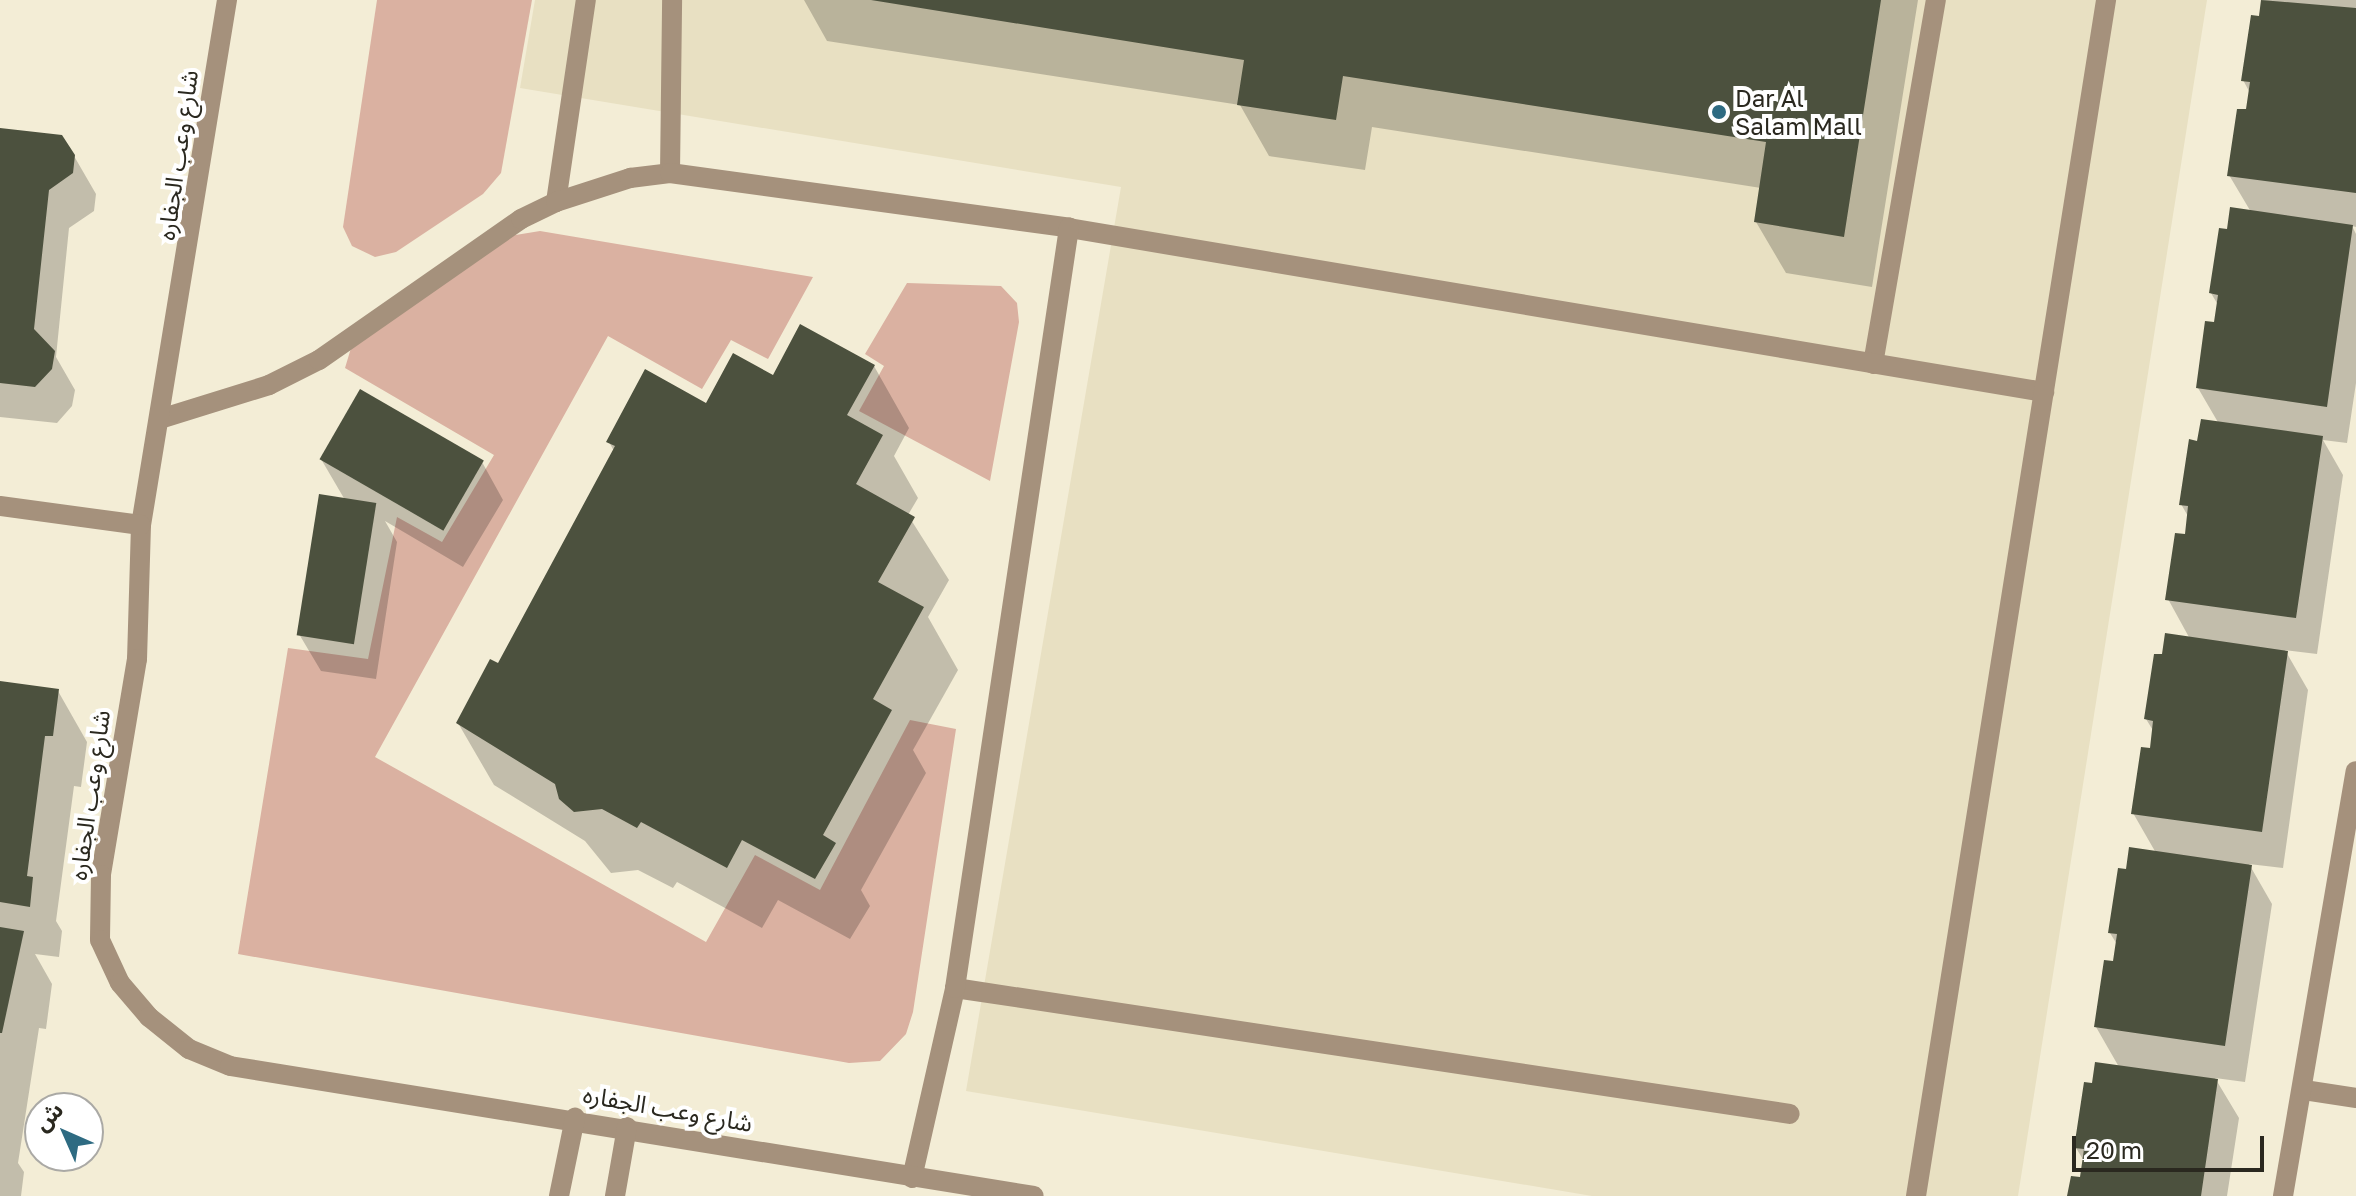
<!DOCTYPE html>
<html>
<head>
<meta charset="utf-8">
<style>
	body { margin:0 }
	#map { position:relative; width:2356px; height:1196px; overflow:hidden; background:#f3edd6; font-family:"Golos Text","Noto Sans Arabic",sans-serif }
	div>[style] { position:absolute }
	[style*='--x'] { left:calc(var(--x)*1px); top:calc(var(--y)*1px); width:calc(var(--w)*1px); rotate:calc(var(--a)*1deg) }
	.built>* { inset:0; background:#e8e0c2 }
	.green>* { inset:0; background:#dab1a1 }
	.shadow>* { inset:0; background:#0003 }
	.building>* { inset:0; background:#4c513e; transform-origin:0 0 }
	.lane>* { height:20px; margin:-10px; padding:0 10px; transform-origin:10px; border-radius:10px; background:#a5917c }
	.street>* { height:20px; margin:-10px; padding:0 10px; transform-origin:10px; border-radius:10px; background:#a5917c }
	.dots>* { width:22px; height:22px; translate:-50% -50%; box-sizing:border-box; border:4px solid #fff; border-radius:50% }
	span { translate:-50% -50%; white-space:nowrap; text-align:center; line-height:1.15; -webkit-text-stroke:8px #fff; paint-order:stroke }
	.poi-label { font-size:24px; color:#2a281f }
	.left { translate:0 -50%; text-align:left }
	.street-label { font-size:24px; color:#2a281f }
	.north { position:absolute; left:24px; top:1092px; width:80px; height:80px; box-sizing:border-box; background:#fff; border:2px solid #aaa9a5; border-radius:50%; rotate:315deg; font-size:22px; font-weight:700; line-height:32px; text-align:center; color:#2a281f }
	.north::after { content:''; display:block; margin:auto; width:28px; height:36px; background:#2e6b82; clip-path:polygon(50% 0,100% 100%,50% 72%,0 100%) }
	.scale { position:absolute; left:2072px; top:1136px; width:192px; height:36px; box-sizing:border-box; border:4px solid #2a281f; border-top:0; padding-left:10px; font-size:24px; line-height:28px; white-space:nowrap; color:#2a281f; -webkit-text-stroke:6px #fff; paint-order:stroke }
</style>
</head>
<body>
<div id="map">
	<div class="built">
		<div style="clip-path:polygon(535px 0,2207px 0,2018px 1196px,1592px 1196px,966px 1091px,1121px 187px,520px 88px)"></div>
	</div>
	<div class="green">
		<div style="clip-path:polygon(377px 0,532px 0,501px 173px,483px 194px,396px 252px,375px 257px,352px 246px,343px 227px)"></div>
		<div style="clip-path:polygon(540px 231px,813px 277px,768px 359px,731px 340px,702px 389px,608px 336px,375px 757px,706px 942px,755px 855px,820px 890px,910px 720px,956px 729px,913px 1012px,906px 1034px,880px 1061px,849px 1063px,238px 954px,288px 648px,368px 659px,397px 517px,442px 542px,494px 455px,345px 368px,351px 348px,503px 237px)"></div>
		<div style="clip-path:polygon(907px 283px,1001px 286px,1017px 303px,1019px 322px,990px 481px,859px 411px,884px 366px,865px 354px)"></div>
	</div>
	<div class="shadow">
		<div style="clip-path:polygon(804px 0,1918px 0,1872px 287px,1786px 273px,1756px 222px,1761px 188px,1372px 127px,1365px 170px,1269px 156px,1240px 105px,827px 41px)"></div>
		<div style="clip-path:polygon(2263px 0,2356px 0,2356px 227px,2352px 226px,2356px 234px,2356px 383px,2347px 443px,2323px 440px,2343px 475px,2317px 654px,2285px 650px,2308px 690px,2283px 868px,2249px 864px,2272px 904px,2245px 1082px,2215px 1078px,2239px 1118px,2227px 1196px,2069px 1196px,2082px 1179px,2084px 1161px,2076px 1148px,2094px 1086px,2119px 1067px,2096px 1027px,2118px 946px,2110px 933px,2127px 871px,2156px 853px,2133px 813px,2151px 751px,2154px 732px,2146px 719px,2164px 656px,2190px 639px,2168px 599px,2186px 536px,2189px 518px,2181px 504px,2199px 443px,2219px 424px,2198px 388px,2216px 324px,2218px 305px,2211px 293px,2229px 231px,2251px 212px,2229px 175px,2247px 111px,2250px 93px,2243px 80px)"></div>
		<div style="clip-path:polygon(0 130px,74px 156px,96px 194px,94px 211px,69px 228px,56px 357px,75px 390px,72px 406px,57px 423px,0 417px)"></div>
		<div style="clip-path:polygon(874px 366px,909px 428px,894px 456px,918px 498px,908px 515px,949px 580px,928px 617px,958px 670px,913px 750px,926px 773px,861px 890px,870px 906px,850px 939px,778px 900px,762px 928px,677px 882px,673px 888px,638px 870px,611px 873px,585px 841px,494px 785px,458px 723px,499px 666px,614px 451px,609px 442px,774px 378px)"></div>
		<div style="clip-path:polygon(321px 459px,482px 462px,503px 500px,463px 567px,385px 521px,397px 542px,376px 679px,321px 671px,299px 634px,345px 500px)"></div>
		<div style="clip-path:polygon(0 683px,58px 691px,87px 742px,81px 787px,74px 786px,56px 921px,62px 931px,59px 957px,35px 954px,52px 984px,46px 1029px,39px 1028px,18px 1163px,24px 1172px,21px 1196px,0 1196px)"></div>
	</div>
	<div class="building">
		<div style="clip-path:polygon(871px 0,1881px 0,1844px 237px,1754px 222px,1766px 142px,1343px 76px,1336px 120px,1237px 105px,1244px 60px)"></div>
		<div style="clip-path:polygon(2261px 0,2356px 8px,2356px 193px,2227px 176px,2237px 109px,2246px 109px,2250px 82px,2241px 81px,2251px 15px,2259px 16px)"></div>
		<div style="clip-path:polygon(0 128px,62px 135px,75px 155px,73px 173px,49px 190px,34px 329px,55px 351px,52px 369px,35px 387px,0 383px)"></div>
		<div style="clip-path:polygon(2230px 207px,2353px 225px,2327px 407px,2196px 388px,2205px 321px,2214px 322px,2218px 295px,2209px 293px,2219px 228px,2227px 229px)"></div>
		<div style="clip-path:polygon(800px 324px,875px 365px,847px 415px,883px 435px,856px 484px,915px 517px,878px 582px,924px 607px,873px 699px,892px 710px,823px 835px,836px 843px,815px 879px,742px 840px,727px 868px,641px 822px,637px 828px,602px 809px,574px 812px,559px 799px,555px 784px,456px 723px,490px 659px,498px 663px,615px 446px,606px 442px,645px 369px,706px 403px,733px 353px,773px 375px)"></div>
		<div style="left:360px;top:389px;width:143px;height:81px;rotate:30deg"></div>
		<div style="clip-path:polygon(2201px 419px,2323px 436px,2296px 618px,2165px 600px,2175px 533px,2185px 534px,2188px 506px,2179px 505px,2189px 439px,2197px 441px)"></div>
		<div style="left:319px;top:494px;width:58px;height:143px;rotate:9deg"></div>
		<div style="clip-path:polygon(2165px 633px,2288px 651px,2262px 832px,2131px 814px,2141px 747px,2150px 748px,2153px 721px,2144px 719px,2154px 654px,2162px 654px)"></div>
		<div style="clip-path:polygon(0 681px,59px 689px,53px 736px,45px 736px,27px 876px,33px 877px,30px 907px,0 902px)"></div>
		<div style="clip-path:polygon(2129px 847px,2252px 865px,2225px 1046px,2094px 1027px,2104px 960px,2113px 961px,2117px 934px,2108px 933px,2118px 868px,2126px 869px)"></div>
		<div style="clip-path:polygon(0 927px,24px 931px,2px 1033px,0 1033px)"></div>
		<div style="clip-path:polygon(2095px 1062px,2218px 1079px,2201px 1196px,2067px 1196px,2071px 1176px,2080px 1177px,2084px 1149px,2074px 1148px,2084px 1082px,2092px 1083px)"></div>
	</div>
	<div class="lane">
		<div style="--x:670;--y:173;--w:173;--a:-89.3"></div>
		<div style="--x:556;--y:202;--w:204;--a:-81.6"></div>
		<div style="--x:1873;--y:364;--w:369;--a:-80.2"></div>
		<div style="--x:160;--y:419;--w:114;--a:-17.3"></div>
		<div style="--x:269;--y:385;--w:56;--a:-26.6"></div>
		<div style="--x:319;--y:360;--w:246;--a:-34.9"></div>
		<div style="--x:521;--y:219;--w:39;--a:-26"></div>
		<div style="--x:556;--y:202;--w:78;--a:-18"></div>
		<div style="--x:630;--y:178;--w:40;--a:-7.1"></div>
		<div style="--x:670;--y:173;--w:403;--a:7.8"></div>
		<div style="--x:1069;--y:228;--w:989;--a:9.55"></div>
		<div style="--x:955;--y:988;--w:844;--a:8.58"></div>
		<div style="--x:912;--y:1178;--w:195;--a:-77.2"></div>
		<div style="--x:955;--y:988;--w:769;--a:-81.47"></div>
	</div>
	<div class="street">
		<div style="--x:227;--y:0;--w:532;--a:99.3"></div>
		<div style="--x:141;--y:525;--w:134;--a:91.7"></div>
		<div style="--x:137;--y:659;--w:219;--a:99.5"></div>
		<div style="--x:101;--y:875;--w:65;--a:90.9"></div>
		<div style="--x:100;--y:940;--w:47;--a:65.1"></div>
		<div style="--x:120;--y:983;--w:45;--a:49.5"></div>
		<div style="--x:149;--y:1017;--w:51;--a:38.7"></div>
		<div style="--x:189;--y:1049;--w:44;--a:22.5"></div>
		<div style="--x:230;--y:1066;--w:814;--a:9.18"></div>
		<div style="--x:0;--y:506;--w:142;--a:7.7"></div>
		<div style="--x:2304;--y:1090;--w:53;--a:8.7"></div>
		<div style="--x:559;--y:1196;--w:80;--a:-78.4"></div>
		<div style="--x:615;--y:1196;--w:70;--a:-80.1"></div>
		<div style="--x:1916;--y:1196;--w:1211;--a:-80.97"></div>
		<div style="--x:2283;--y:1196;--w:431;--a:-80.3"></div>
	</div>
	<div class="dots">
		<div style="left:1719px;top:112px;background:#2e6b82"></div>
	</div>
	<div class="poi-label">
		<span class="left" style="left:1735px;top:112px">Dar Al<br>Salam Mall</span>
	</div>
	<div class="street-label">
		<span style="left:177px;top:155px;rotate:-82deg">شارع وعب الجفاره</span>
		<span style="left:89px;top:795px;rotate:-82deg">شارع وعب الجفاره</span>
		<span style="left:668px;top:1108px;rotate:10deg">شارع وعب الجفاره</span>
	</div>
	<div class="north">ش</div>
	<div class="scale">20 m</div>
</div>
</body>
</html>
